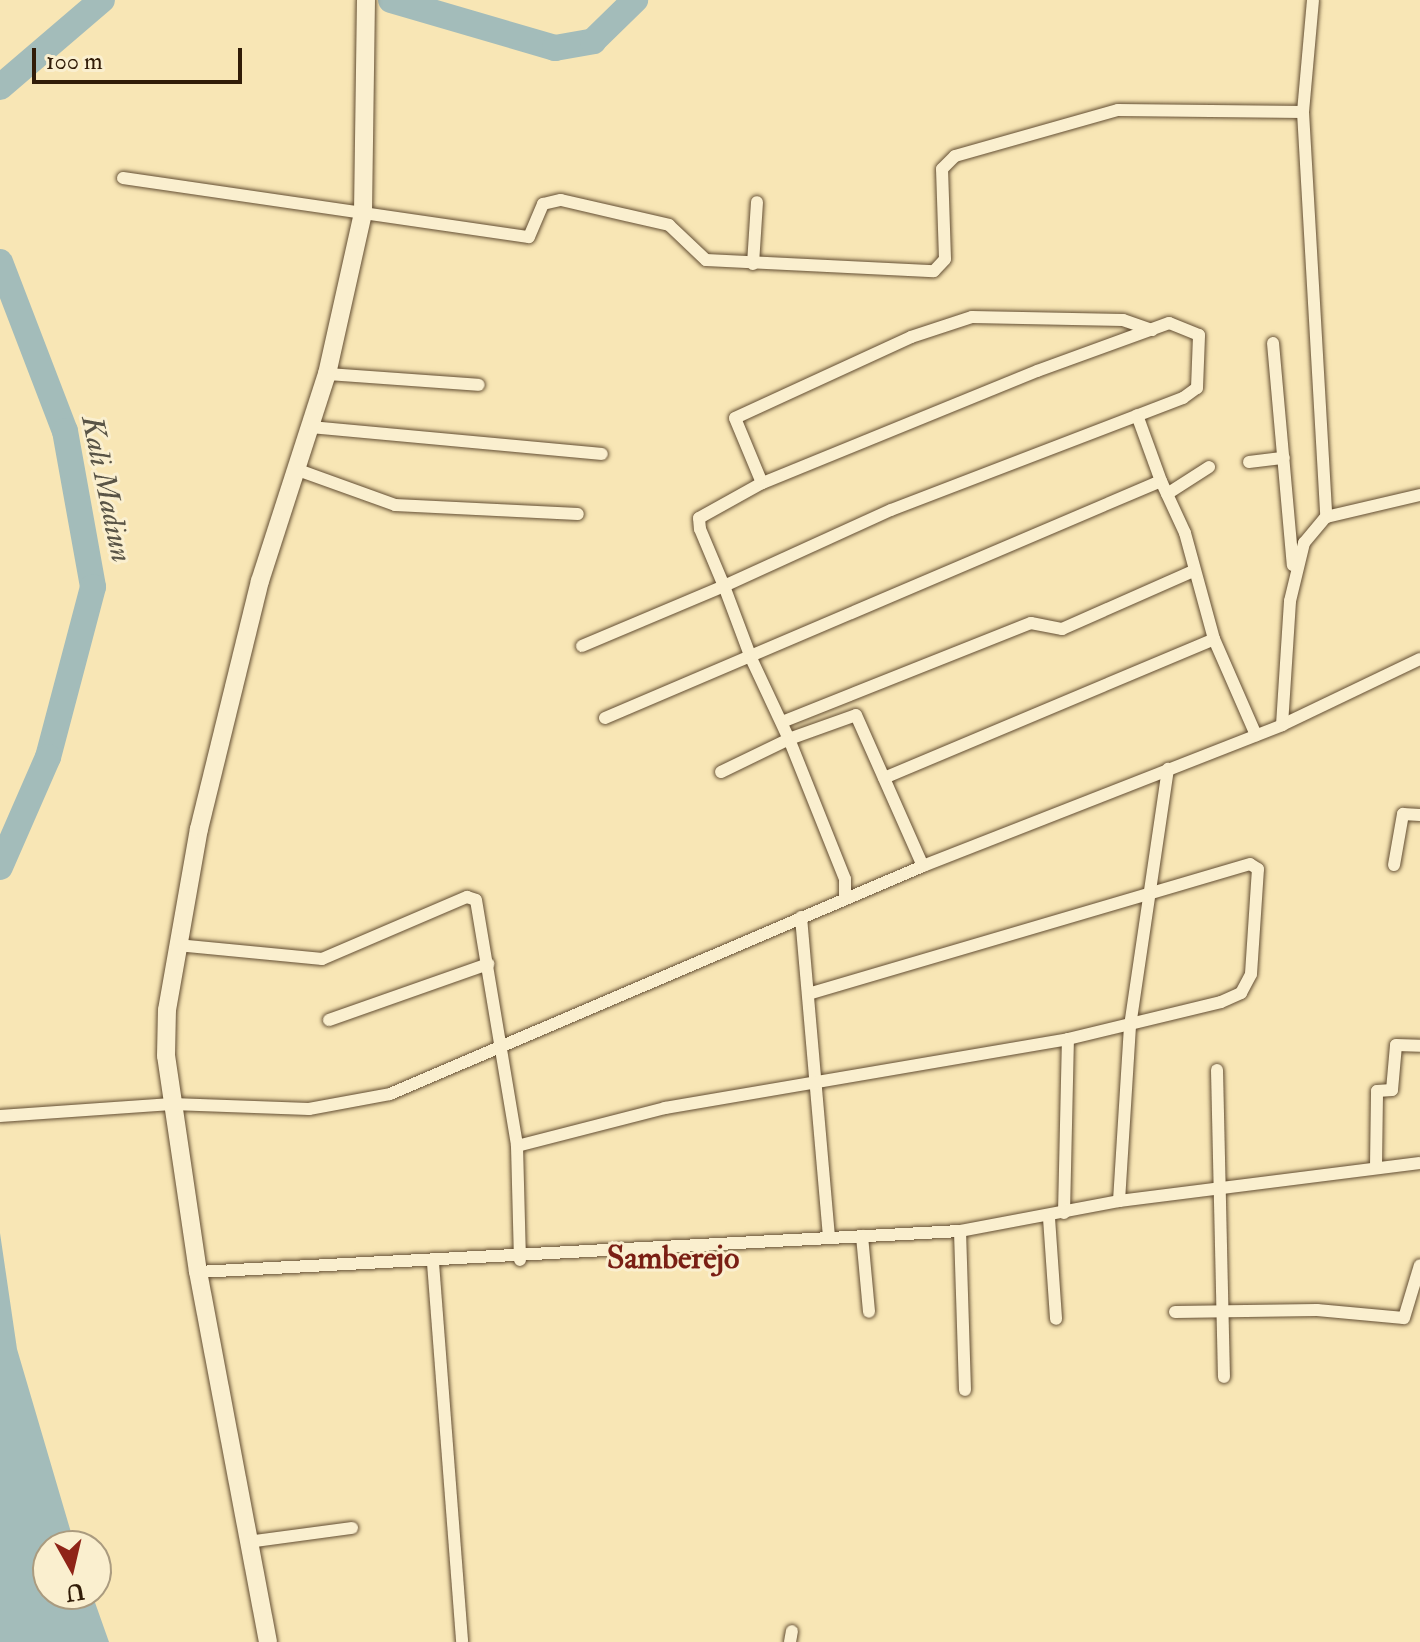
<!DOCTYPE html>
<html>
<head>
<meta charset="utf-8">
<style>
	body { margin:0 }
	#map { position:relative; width:1420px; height:1642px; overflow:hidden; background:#f8e6b5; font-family:"IM FELL Double Pica",serif }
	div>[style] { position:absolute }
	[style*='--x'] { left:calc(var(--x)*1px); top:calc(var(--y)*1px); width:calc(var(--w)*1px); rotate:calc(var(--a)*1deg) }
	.water>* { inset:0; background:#a3bcba }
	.river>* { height:26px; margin:-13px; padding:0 13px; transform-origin:13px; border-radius:13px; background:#a3bcba }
	.roads { filter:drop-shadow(0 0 2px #634e33) drop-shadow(0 0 2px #634e33) }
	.minor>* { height:12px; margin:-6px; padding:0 6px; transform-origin:6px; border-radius:6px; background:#faefcf }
	.secondary>* { height:18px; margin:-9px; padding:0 9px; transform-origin:9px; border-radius:9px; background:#faefcf }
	span { translate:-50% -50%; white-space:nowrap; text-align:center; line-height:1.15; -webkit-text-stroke:6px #faefcf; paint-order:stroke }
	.water-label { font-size:30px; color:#595446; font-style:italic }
	.quarter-label { font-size:32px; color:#7a1f14; font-weight:700 }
	.north { position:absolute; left:32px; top:1530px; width:80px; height:80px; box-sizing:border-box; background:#faefcf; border:2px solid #aa9b7f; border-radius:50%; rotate:172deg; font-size:22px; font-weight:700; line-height:32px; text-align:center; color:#311c08 }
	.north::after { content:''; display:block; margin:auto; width:28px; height:36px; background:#8f2418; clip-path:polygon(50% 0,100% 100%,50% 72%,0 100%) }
	.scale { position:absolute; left:32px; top:48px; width:210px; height:36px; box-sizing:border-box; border:4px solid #311c08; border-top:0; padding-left:10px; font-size:24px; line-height:28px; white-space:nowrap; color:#311c08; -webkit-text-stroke:6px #faefcf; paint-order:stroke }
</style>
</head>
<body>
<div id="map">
	<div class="water">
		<div style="clip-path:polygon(0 1233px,17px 1349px,75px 1546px,48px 1546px,48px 1594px,92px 1594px,109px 1642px,0 1642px)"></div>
	</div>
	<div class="river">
		<div style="--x:391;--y:0;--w:171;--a:16.3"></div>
		<div style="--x:555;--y:48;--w:39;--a:-10"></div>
		<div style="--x:593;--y:41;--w:59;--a:-44.3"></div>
		<div style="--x:0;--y:87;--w:134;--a:-40.5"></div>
		<div style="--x:0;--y:262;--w:181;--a:69"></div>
		<div style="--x:65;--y:431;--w:158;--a:79.8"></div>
		<div style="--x:93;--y:587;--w:176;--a:104.8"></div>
		<div style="--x:48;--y:757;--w:120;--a:113.6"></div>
	</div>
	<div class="roads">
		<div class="minor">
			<div style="--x:1303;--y:112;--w:112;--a:-84.9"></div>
			<div style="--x:123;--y:178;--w:410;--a:8.3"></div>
			<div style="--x:529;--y:237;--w:36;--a:-67"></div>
			<div style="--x:543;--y:204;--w:18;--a:-13"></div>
			<div style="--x:561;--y:200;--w:111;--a:13"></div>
			<div style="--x:669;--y:225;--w:51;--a:43.4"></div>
			<div style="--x:706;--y:260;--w:228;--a:2.8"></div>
			<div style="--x:934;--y:271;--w:16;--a:-47"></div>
			<div style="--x:945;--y:259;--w:90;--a:-91.9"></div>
			<div style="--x:942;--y:169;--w:18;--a:-45"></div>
			<div style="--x:955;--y:156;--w:169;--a:-15.8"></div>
			<div style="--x:1118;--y:110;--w:185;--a:0.6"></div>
			<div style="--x:1303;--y:112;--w:406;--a:86.7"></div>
			<div style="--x:753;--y:264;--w:62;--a:-86.3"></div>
			<div style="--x:1273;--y:343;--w:223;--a:84.9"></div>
			<div style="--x:327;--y:374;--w:152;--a:4.1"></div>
			<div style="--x:311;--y:427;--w:292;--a:5.3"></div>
			<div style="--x:1249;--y:462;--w:35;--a:-7"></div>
			<div style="--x:298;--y:470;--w:103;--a:19.8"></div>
			<div style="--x:395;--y:505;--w:183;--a:2.8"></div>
			<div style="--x:1161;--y:481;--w:57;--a:65.2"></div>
			<div style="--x:1185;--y:533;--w:110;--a:74.7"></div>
			<div style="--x:1214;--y:639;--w:105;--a:66.4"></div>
			<div style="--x:762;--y:483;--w:70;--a:-112.6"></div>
			<div style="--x:735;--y:418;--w:194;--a:-24.7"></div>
			<div style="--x:911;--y:337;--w:64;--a:-18.2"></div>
			<div style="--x:972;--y:317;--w:151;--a:1.1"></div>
			<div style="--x:1123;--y:320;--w:31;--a:19"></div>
			<div style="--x:1167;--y:494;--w:50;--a:-32.7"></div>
			<div style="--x:582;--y:646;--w:154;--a:-22.9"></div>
			<div style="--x:724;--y:586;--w:183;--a:-24.5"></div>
			<div style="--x:891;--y:510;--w:313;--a:-21"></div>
			<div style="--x:1183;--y:398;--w:17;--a:-36"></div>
			<div style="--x:1197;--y:388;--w:53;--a:-87.8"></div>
			<div style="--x:1199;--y:335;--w:32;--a:-158"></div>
			<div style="--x:1169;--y:323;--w:140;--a:160"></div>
			<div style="--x:1037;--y:371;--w:297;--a:157.8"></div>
			<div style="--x:762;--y:483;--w:72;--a:150.9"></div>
			<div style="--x:699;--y:518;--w:11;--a:85"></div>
			<div style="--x:700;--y:529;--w:62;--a:67.2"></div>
			<div style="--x:724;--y:586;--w:77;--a:69.4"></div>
			<div style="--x:751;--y:658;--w:89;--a:64.9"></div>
			<div style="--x:789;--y:739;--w:71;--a:-19.7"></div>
			<div style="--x:856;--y:715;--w:165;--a:66.1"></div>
			<div style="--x:605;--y:718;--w:604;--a:-23.09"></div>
			<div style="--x:1161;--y:481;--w:70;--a:-110"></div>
			<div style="--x:782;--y:722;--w:268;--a:-21.7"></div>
			<div style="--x:1031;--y:623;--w:32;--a:11"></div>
			<div style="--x:1062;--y:629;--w:141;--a:-23.8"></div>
			<div style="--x:1282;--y:725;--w:124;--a:-86.3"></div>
			<div style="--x:1290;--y:601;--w:60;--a:-76.4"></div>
			<div style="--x:1304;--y:543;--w:34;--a:-50"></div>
			<div style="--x:1326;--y:517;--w:97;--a:-13.2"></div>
			<div style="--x:721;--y:772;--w:76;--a:-25.9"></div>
			<div style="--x:789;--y:739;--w:151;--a:68.2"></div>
			<div style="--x:845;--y:879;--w:20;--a:90"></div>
			<div style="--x:884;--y:778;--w:358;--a:-22.8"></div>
			<div style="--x:1394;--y:865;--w:52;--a:-80"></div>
			<div style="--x:1403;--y:814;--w:17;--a:3"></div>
			<div style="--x:801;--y:917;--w:322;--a:85"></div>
			<div style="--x:177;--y:945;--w:146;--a:5.5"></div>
			<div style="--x:322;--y:959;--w:158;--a:-23.2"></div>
			<div style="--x:467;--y:897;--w:9;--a:18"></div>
			<div style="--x:476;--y:900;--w:249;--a:80.5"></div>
			<div style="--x:517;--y:1146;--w:114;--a:88.5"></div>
			<div style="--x:329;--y:1020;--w:169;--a:-19.4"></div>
			<div style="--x:1217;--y:1070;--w:307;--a:88.7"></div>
			<div style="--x:0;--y:1116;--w:172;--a:-4"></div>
			<div style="--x:172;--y:1104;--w:137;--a:2.1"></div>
			<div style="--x:309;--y:1109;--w:82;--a:-10.5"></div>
			<div style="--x:390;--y:1094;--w:580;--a:-23.16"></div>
			<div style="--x:923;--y:866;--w:386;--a:-21.4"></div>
			<div style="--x:1282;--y:725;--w:153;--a:-25.6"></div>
			<div style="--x:517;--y:1146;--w:153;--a:-14.4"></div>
			<div style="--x:665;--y:1108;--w:409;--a:-9.7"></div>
			<div style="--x:1068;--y:1039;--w:157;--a:-13.6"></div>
			<div style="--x:1221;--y:1002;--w:22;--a:-24"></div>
			<div style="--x:1241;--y:993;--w:21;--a:-62"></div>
			<div style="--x:1251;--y:974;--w:105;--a:-86.2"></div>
			<div style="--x:1258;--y:869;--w:9;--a:-148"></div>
			<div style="--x:1250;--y:864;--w:458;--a:163.6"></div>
			<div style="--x:1376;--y:1166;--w:75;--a:-89.2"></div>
			<div style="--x:1377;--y:1091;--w:15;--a:-4"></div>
			<div style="--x:1392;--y:1090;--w:45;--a:-84.9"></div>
			<div style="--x:1396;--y:1045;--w:24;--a:2"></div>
			<div style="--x:1119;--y:1201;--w:175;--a:-86.4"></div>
			<div style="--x:1130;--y:1026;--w:260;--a:-81.6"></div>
			<div style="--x:1064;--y:1213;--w:174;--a:-88.7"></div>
			<div style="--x:1049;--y:1218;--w:101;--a:86"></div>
			<div style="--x:960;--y:1231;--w:159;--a:88.2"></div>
			<div style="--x:862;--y:1236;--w:76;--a:84.7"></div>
			<div style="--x:433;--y:1263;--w:380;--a:85.6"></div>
			<div style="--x:198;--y:1272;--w:763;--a:-3.08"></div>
			<div style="--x:960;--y:1231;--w:162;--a:-10.7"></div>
			<div style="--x:1119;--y:1201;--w:303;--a:-7.2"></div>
			<div style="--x:1175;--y:1312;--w:142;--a:-0.8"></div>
			<div style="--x:1317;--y:1310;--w:87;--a:5.3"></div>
			<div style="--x:1404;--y:1318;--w:55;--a:-73.2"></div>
			<div style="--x:248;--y:1542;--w:105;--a:-7.7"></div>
			<div style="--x:790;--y:1642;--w:11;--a:-80"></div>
		</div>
		<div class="secondary">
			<div style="--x:268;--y:1642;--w:377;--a:-100.7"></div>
			<div style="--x:198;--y:1272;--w:218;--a:-98.4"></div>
			<div style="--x:166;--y:1056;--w:46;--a:-88.8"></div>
			<div style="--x:167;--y:1010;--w:184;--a:-80"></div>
			<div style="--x:199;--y:829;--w:255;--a:-76.2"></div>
			<div style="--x:260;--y:581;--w:218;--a:-72.1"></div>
			<div style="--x:327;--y:374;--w:165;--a:-77.4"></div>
			<div style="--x:363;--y:213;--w:213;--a:-89.2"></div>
		</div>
	</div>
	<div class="water-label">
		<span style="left:106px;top:489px;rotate:78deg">Kali Madiun</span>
	</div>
	<div class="quarter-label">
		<span style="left:673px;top:1258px">Samberejo</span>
	</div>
	<div class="north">U</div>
	<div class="scale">100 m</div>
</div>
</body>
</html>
